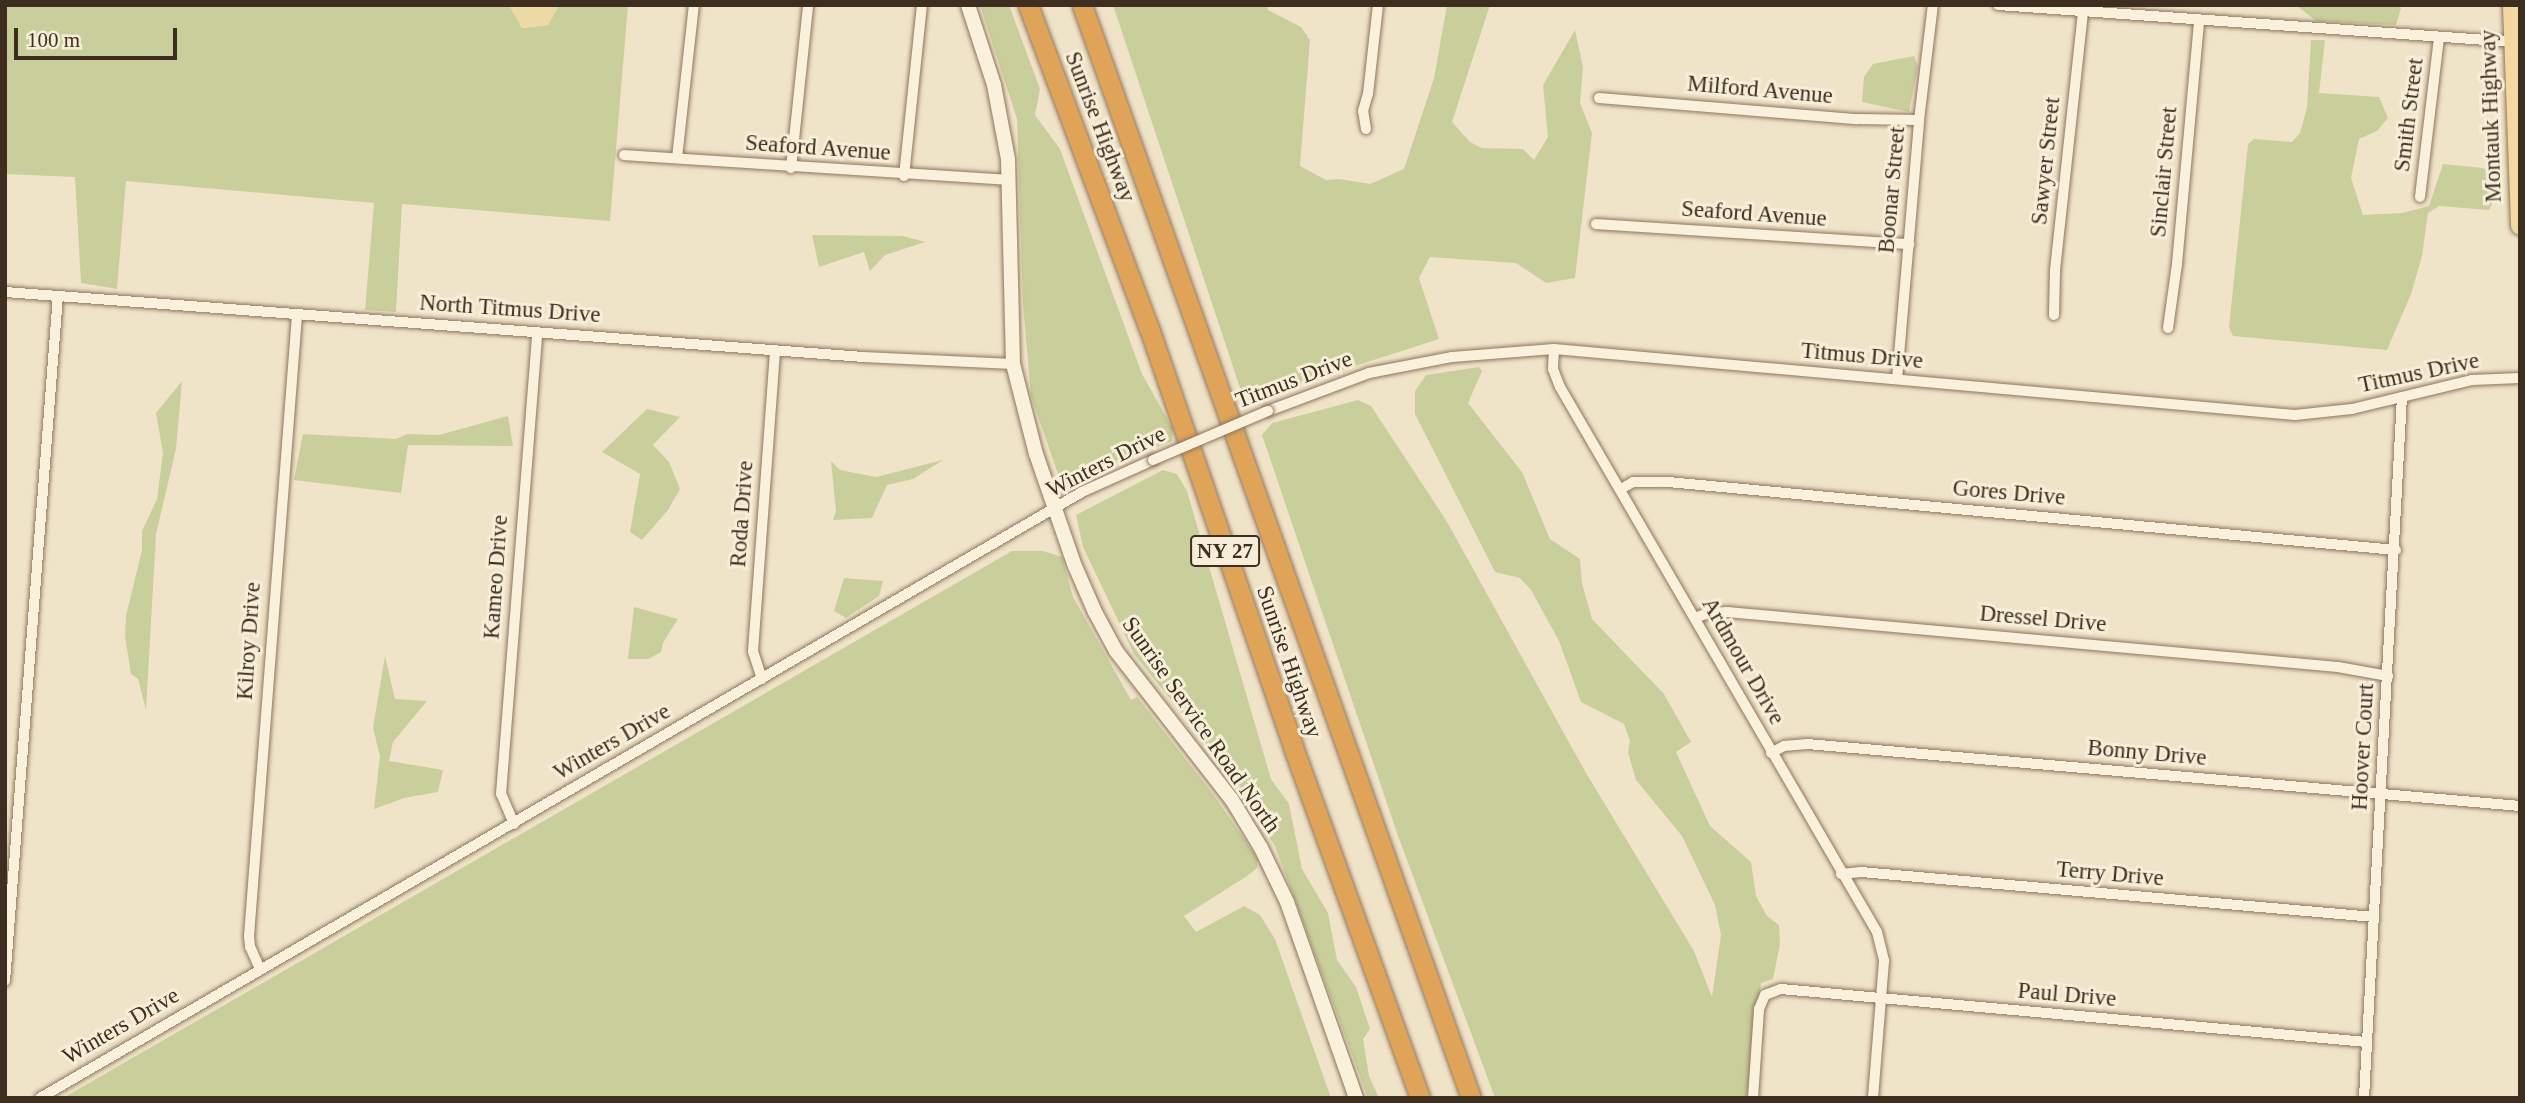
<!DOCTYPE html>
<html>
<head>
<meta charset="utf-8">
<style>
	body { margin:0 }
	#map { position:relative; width:2525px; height:1103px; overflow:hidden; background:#f0e4c8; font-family:"Times New Roman",serif }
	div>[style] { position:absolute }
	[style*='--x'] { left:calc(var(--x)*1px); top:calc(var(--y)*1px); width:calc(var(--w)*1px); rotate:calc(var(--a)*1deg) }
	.green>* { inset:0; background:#c9cf9b }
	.sand>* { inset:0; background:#ecd9a5 }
	.roads { filter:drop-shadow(0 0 2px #8d765c) drop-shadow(0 0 2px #8d765c) }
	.minor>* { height:10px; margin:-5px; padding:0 5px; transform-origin:5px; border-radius:5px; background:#faf1dc }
	.tertiary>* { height:14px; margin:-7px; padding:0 7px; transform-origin:7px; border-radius:7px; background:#faf1dc }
	.primary>* { height:18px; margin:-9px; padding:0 9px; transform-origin:9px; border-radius:9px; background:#f3d9a0 }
	.motorway>* { height:19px; margin:-9.5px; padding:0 9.5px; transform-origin:9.5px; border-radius:9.5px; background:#e0a458 }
	.bridges { filter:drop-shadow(0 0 2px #8d765c) drop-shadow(0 0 2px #8d765c) }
	.minor-bridge>* { height:10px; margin:-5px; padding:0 5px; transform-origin:5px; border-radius:5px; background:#faf1dc }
	span { translate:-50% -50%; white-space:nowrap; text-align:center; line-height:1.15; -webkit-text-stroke:6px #f7eed8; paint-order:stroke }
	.shield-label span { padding:2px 5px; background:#f7eed8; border:2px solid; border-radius:5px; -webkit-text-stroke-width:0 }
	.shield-label { font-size:21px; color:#3d2e20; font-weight:700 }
	.street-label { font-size:23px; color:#3d2e20 }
	.frame { position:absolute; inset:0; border:7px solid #3d2e20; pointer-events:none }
	.scale { position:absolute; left:14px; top:28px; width:163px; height:32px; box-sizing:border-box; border:4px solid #3d2e20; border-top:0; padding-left:9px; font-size:21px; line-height:24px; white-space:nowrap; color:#3d2e20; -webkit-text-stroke:5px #f7eed8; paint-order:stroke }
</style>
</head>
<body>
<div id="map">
	<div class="green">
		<div style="clip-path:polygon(5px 5px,509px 5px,522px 28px,548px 25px,559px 5px,628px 5px,610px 221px,402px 204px,396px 312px,365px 310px,374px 203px,126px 181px,117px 289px,81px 283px,75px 177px,5px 174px)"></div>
		<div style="clip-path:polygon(980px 5px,1009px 5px,1040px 89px,1035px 115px,1060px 149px,1142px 374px,1173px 429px,1172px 441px,1073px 480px,1058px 474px,1031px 396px,1023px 305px,1017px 119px)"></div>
		<div style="clip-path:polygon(1113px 5px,1268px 5px,1268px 10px,1301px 27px,1310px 40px,1300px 166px,1326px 180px,1339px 179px,1370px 184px,1404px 169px,1434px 78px,1447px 5px,1490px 5px,1452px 122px,1470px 142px,1482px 148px,1523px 149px,1534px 160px,1548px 137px,1543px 85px,1575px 30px,1583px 67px,1580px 103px,1592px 133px,1575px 278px,1546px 283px,1516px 263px,1430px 257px,1419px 278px,1439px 339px,1255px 398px,1241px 391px)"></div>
		<div style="clip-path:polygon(2296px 5px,2399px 5px,2401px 8px,2396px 25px,2316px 21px)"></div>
		<div style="clip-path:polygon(2311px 40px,2325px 40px,2319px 93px,2379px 97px,2388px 118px,2377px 131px,2359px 139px,2351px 178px,2363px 215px,2402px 213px,2429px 206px,2443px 164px,2483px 168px,2493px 174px,2496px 196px,2489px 210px,2439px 206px,2428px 213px,2422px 256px,2411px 294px,2387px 350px,2233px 336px,2229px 327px,2248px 144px,2254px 139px,2292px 142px,2300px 133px,2307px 107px)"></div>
		<div style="clip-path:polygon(1914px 56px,1918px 67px,1909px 112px,1862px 102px,1864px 77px,1873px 64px)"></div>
		<div style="clip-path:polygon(812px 235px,903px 236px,925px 242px,885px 255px,870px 271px,864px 252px,819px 267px)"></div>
		<div style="clip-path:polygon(1479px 367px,1482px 371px,1468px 403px,1522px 472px,1550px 539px,1580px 559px,1582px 583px,1592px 619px,1664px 694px,1691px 742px,1676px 752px,1710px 826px,1751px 862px,1756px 896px,1767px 916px,1779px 925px,1780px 944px,1773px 979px,1761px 983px,1747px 1098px,1495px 1098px,1397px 833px,1262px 435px,1272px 423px,1358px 400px,1371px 406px,1446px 520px,1586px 773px,1694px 951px,1712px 997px,1721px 935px,1715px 905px,1682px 836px,1636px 780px,1628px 752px,1630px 741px,1624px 724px,1581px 702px,1559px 641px,1531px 590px,1520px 578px,1495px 572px,1415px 414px,1415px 391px,1426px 375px)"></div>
		<div style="clip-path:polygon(182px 381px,176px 449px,156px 534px,146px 710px,138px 679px,131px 674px,125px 636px,126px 616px,142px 550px,142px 531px,157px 499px,163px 453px,156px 413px)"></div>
		<div style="clip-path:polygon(647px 409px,680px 417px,653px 445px,669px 462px,680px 489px,668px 510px,642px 540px,630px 532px,640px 474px,602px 452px)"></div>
		<div style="clip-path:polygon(508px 416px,513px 446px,408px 445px,401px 493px,294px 480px,303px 434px,396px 439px,407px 434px,439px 435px)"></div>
		<div style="clip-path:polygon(943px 460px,913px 479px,887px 485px,872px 518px,833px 520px,836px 511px,831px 461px,840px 470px,876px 477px)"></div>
		<div style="clip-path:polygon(1163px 470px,1177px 474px,1187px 491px,1271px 779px,1289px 804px,1302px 869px,1328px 913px,1337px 960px,1356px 987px,1370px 1029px,1363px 1039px,1369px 1076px,1379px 1098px,1368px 1098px,1275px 846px,1210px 748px,1134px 654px,1083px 547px,1076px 515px)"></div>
		<div style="clip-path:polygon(1012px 551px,1043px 551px,1062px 557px,1073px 597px,1131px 700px,1137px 697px,1215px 797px,1257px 858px,1257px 868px,1247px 876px,1184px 916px,1196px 932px,1244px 906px,1260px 915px,1275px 939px,1331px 1098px,63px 1098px)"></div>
		<div style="clip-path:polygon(844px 578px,883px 581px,879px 596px,846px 618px,834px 611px)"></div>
		<div style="clip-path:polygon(634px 607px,678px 619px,663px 643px,661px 652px,648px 659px,628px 659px)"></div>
		<div style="clip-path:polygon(385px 656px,395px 699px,427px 701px,393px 742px,389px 761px,443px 770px,438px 792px,404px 798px,374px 809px,380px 756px,373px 728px)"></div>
	</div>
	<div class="sand">
		<div style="clip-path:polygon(509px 5px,559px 5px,548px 25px,522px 28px)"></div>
	</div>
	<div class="roads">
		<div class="minor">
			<div style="--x:1998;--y:5;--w:517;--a:4.1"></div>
			<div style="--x:1599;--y:98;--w:259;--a:4.7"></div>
			<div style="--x:1857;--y:119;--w:62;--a:0.9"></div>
			<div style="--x:1366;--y:129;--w:18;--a:-99"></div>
			<div style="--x:1363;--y:111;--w:18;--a:-74"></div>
			<div style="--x:1368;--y:94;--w:90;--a:-83.6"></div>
			<div style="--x:624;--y:155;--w:386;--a:3.7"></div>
			<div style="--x:677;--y:158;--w:154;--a:-83.7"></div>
			<div style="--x:791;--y:168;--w:164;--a:-84"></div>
			<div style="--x:904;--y:176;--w:172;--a:-84"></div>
			<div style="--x:2420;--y:197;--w:160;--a:-83.2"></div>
			<div style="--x:1596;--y:224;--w:314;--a:3.7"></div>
			<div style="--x:5;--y:292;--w:860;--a:4.33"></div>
			<div style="--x:863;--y:357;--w:150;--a:2.7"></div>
			<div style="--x:2054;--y:315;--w:45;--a:-88.7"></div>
			<div style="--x:2055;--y:270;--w:261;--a:-83.8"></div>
			<div style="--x:2168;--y:328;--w:65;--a:-82"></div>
			<div style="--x:2177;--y:264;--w:245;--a:-84.8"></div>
			<div style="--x:1554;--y:349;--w:20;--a:93"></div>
			<div style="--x:1553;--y:369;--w:19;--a:69"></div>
			<div style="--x:1560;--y:387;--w:630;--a:59.82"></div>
			<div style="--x:1877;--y:932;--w:30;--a:76"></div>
			<div style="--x:1884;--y:961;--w:137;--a:94.6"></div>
			<div style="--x:1897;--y:379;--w:260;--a:-85.1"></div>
			<div style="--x:1919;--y:120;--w:116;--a:-83.1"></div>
			<div style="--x:1268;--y:411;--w:108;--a:-20.6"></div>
			<div style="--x:1369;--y:373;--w:85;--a:-10.9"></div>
			<div style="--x:1452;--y:357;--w:102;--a:-4.5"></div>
			<div style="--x:1554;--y:349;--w:744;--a:5.09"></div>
			<div style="--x:2295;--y:415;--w:57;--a:-6"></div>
			<div style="--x:2352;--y:409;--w:123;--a:-13.6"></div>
			<div style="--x:2472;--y:380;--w:48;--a:-2.4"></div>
			<div style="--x:1621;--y:489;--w:14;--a:-30"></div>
			<div style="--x:1633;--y:482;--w:35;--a:0"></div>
			<div style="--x:1668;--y:482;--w:731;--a:5.34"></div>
			<div style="--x:1695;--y:618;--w:14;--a:-21"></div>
			<div style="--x:1708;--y:613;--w:19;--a:-3"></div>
			<div style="--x:1727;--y:612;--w:613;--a:5.14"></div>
			<div style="--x:2338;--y:667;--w:51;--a:10.2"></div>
			<div style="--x:762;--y:679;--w:29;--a:-108"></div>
			<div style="--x:753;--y:651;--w:301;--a:-85.8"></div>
			<div style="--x:1771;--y:753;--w:15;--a:-28"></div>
			<div style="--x:1784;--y:746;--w:23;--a:-5"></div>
			<div style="--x:1807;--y:744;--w:716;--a:4.97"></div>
			<div style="--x:514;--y:824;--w:33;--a:-113"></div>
			<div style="--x:501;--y:794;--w:463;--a:-85.5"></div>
			<div style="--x:1841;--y:874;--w:20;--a:-6"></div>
			<div style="--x:1861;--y:872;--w:515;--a:5.01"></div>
			<div style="--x:260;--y:969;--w:24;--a:-114"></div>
			<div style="--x:250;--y:947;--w:11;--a:-95"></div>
			<div style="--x:249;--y:936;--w:623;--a:-85.58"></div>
			<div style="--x:5;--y:981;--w:687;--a:-85.58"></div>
			<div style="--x:40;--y:1098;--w:1205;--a:-30.18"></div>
			<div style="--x:1082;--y:492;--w:78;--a:-24.3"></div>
			<div style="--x:1753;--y:1098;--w:89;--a:-86.1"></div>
			<div style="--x:1759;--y:1009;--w:15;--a:-67"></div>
			<div style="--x:1765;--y:995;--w:17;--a:-21"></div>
			<div style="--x:1781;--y:989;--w:588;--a:5.17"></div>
			<div style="--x:2364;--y:1098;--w:702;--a:-86.9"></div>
		</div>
		<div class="tertiary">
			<div style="--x:968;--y:5;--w:84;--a:72"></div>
			<div style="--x:994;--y:85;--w:75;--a:79.3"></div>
			<div style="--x:1008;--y:159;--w:205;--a:88.6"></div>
			<div style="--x:1013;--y:364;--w:93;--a:75.7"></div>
			<div style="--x:1036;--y:454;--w:116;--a:70.9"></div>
			<div style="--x:1074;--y:564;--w:52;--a:66.4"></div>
			<div style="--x:1095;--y:612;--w:44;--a:61.7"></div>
			<div style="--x:1116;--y:651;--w:189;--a:52.1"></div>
			<div style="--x:1232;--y:800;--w:56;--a:58.9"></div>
			<div style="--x:1261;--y:848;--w:60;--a:64.3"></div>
			<div style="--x:1287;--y:902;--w:208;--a:70.6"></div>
		</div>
		<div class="primary">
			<div style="--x:2512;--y:5;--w:221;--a:87.9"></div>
		</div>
		<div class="motorway">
			<div style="--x:1028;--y:5;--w:345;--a:69.5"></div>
			<div style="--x:1149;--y:328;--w:443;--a:71"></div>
			<div style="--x:1293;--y:747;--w:373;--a:70.1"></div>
			<div style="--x:1082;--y:5;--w:1160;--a:70.41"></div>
		</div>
	</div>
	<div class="bridges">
		<div class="minor-bridge">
			<div style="--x:1153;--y:460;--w:125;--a:-23.1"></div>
		</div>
	</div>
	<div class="shield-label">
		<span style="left:1225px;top:551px">NY 27</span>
	</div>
	<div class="street-label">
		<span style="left:1760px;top:90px;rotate:5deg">Milford Avenue</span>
		<span style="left:2409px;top:115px;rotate:-83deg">Smith Street</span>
		<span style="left:2491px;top:116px;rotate:-92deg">Montauk Highway</span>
		<span style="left:1100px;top:127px;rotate:69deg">Sunrise Highway</span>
		<span style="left:818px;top:148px;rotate:4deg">Seaford Avenue</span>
		<span style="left:2046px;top:161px;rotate:-84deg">Sawyer Street</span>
		<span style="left:2164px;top:172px;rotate:-85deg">Sinclair Street</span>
		<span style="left:1892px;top:190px;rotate:-85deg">Boonar Street</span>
		<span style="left:1754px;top:214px;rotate:4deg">Seaford Avenue</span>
		<span style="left:510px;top:309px;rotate:4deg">North Titmus Drive</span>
		<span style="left:1862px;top:356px;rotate:5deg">Titmus Drive</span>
		<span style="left:2419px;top:373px;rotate:-12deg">Titmus Drive</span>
		<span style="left:1294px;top:380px;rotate:-21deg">Titmus Drive</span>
		<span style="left:1106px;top:462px;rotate:-27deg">Winters Drive</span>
		<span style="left:2009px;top:493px;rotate:5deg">Gores Drive</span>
		<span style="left:742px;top:514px;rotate:-86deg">Roda Drive</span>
		<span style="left:496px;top:577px;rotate:-86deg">Kameo Drive</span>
		<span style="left:2043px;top:619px;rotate:5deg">Dressel Drive</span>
		<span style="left:249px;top:641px;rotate:-86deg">Kilroy Drive</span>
		<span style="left:1743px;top:661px;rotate:60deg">Ardmour Drive</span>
		<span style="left:1289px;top:662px;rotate:71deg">Sunrise Highway</span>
		<span style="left:1201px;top:725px;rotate:55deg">Sunrise Service Road North</span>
		<span style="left:612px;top:742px;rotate:-30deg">Winters Drive</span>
		<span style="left:2363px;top:747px;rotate:-87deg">Hoover Court</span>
		<span style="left:2147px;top:753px;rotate:5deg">Bonny Drive</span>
		<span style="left:2110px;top:874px;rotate:5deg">Terry Drive</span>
		<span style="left:2067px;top:995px;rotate:5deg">Paul Drive</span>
		<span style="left:121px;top:1026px;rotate:-30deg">Winters Drive</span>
	</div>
	<div class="frame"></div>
	<div class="scale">100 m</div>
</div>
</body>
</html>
